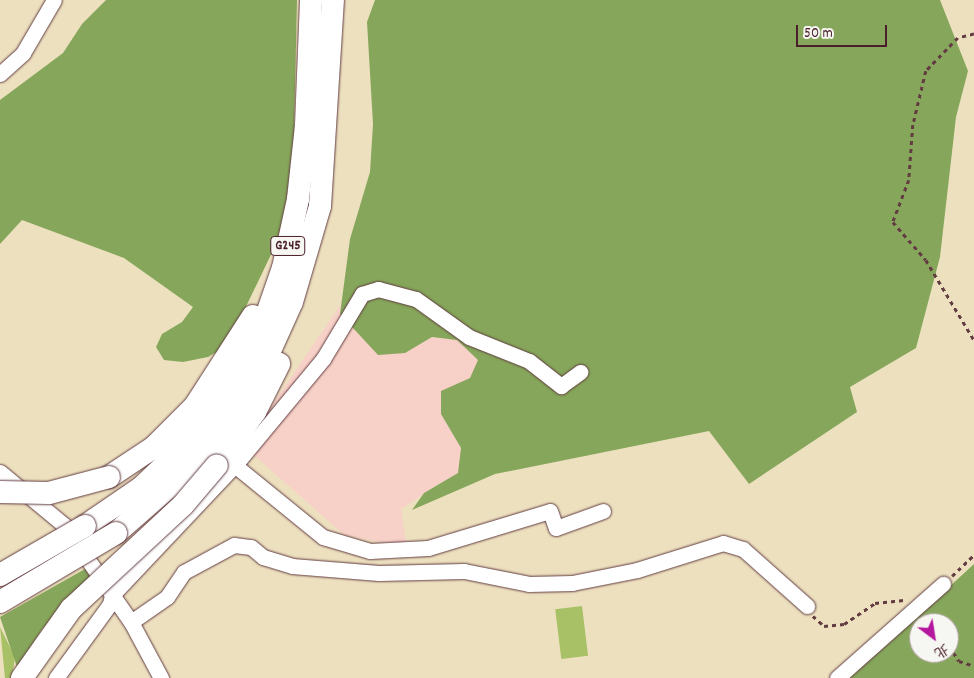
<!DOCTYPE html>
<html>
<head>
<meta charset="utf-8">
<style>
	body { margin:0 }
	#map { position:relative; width:974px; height:678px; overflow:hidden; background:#ede0bf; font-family:Dekko,"LXGW WenKai TC",sans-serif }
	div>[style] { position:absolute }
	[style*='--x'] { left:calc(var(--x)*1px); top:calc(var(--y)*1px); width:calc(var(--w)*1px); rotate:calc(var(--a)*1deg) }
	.built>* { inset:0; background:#f7d1c7 }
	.green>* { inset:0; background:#a8c166; transform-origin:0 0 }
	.forest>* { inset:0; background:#86a75b }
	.path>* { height:2.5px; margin-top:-1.25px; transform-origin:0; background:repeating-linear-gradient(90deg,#623c41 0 4px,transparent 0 8px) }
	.roads { filter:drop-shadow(0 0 1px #623c41) drop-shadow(0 0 1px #623c41) }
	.minor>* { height:15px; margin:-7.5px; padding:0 7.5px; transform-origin:7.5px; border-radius:7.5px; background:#fff }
	.highway>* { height:22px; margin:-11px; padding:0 11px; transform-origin:11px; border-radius:11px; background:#fff }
	.bridges { filter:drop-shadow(0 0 1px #623c41) drop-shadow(0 0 1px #623c41) }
	.highway-bridge>* { height:22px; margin:-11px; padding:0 11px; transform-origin:11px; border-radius:11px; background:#fff }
	span { translate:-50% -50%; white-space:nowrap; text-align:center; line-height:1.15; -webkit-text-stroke:4.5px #f6f6f2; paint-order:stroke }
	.shield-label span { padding:1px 4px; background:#f6f6f2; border:1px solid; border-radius:4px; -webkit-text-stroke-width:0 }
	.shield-label { font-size:14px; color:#4a1f2b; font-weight:700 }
	.north { position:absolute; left:909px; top:613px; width:50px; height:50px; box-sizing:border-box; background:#f6f6f2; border:1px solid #b1a0a2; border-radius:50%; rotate:149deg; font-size:14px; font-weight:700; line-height:20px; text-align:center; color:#4a1f2b }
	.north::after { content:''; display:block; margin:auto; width:18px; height:22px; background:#b5179e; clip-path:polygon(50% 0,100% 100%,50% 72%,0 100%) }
	.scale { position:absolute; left:796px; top:25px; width:91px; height:22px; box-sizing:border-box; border:2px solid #4a1f2b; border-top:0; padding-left:6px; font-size:15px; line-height:18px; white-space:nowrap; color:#4a1f2b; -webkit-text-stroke:4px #f6f6f2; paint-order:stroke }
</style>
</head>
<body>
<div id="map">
	<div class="built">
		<div style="clip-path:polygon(503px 267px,471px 475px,440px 483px,401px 509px,406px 542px,391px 544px,344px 535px,244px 446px,350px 291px)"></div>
	</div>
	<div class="green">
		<div style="left:582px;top:606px;width:50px;height:27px;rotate:83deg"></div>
		<div style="clip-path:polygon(0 627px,15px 657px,12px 678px,5px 678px)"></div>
	</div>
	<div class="forest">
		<div style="clip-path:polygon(106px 0,297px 0,293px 177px,280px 236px,227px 346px,208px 357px,183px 362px,164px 360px,156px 347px,162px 334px,182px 322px,193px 307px,124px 258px,22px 220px,0 244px,0 100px,63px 53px,82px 24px)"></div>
		<div style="clip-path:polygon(375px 0,940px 0,968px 71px,956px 117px,940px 257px,916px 348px,850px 387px,857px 412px,749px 484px,709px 431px,495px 474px,412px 510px,424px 493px,458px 473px,461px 448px,441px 414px,441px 391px,470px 378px,478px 360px,457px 340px,432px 337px,405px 353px,378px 355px,340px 314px,350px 239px,370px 172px,373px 124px,367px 22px)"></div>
		<div style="clip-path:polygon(evenodd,974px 564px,974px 678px,850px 678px,974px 564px,919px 623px,949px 623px,949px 653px,919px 653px,919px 623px)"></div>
		<div style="clip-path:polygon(92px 565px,97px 572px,43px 628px,17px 667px,0 617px)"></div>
	</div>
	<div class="path">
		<div style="--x:974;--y:34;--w:16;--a:166"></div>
		<div style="--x:958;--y:38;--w:46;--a:134.1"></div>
		<div style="--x:926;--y:71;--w:56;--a:103.5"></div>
		<div style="--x:913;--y:125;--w:55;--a:94.2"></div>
		<div style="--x:909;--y:180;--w:45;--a:110.9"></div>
		<div style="--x:893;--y:222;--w:50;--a:49"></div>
		<div style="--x:926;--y:260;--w:93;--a:59"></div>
		<div style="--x:952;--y:576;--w:30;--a:-44"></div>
		<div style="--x:813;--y:616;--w:15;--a:42"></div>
		<div style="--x:824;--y:626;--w:20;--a:-6"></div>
		<div style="--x:844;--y:624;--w:37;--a:-34"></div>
		<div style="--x:875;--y:603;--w:29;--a:-6"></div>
		<div style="--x:949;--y:646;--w:18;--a:56"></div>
		<div style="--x:959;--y:661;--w:16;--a:18"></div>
	</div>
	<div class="roads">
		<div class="minor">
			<div style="--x:0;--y:74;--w:31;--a:-42"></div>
			<div style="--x:23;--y:53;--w:61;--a:-59.7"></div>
			<div style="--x:227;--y:459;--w:124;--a:39.1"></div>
			<div style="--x:323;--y:537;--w:49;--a:16.6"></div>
			<div style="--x:370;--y:551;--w:58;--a:-3"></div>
			<div style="--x:428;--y:548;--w:127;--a:-16.9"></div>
			<div style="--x:550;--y:511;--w:18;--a:71"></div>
			<div style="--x:556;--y:528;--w:50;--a:-19.9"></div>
			<div style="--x:0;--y:472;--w:83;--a:39.6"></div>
			<div style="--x:64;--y:525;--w:118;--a:55.4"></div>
			<div style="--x:131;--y:622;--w:64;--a:61.8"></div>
			<div style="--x:131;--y:622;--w:44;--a:-34.8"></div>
			<div style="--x:167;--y:597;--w:30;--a:-56"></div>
			<div style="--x:184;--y:572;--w:57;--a:-28.4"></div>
			<div style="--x:234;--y:545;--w:17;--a:7"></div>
			<div style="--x:251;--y:547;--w:16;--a:40"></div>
			<div style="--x:263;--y:557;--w:30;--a:17"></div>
			<div style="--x:292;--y:566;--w:87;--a:4.6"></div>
			<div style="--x:379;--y:573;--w:85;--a:-1.3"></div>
			<div style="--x:464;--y:571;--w:66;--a:11.3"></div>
			<div style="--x:529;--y:584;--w:43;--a:-1.3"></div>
			<div style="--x:572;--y:583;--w:66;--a:-11.3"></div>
			<div style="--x:637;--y:570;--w:90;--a:-17.4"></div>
			<div style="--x:723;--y:543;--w:21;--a:17"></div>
			<div style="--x:743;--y:549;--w:86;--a:41.7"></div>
			<div style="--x:56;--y:678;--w:92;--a:-53.9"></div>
			<div style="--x:110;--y:604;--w:9;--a:-77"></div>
			<div style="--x:112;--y:595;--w:179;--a:-46.6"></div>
			<div style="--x:235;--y:465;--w:138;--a:-50.3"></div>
			<div style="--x:323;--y:359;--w:76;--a:-59"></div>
			<div style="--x:362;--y:294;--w:17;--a:-17"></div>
			<div style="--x:378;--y:289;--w:39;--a:15"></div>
			<div style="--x:416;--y:299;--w:65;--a:35.6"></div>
			<div style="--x:469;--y:337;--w:65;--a:21.8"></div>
			<div style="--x:529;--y:361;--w:41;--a:38"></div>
			<div style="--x:561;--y:386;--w:24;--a:-36"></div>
			<div style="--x:837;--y:678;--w:142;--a:-41.6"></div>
		</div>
		<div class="highway">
			<div style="--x:217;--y:465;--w:65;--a:-54.4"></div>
			<div style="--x:255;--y:412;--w:54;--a:-63.4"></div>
			<div style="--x:109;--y:477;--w:54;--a:-33.7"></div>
			<div style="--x:154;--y:447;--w:58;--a:-45"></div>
			<div style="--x:195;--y:406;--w:107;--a:-57.2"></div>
			<div style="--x:85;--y:526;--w:69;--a:-34.4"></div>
			<div style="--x:142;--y:487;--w:69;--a:-43.8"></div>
			<div style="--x:192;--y:439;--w:65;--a:-53.1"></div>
			<div style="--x:231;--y:387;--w:64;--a:-61.8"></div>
			<div style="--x:261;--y:331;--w:67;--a:-70.8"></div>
			<div style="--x:283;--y:268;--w:71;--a:-77.7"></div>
			<div style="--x:298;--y:199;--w:74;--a:-83.8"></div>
			<div style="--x:306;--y:125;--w:125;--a:-87.7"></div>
			<div style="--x:116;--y:533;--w:79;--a:-40.9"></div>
			<div style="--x:176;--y:481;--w:68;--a:-48.6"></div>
			<div style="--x:221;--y:430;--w:79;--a:-56.9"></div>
			<div style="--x:264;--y:364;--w:68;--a:-65.7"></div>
			<div style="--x:292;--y:302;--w:100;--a:-73.7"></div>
			<div style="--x:320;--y:206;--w:206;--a:-86.4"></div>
		</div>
	</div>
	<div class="bridges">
		<div class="highway-bridge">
			<div style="--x:0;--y:492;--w:49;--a:1.2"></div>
			<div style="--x:49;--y:493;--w:62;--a:-14.9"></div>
			<div style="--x:0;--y:575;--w:98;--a:-30"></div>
			<div style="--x:0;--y:602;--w:135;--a:-30.7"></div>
			<div style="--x:22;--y:678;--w:85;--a:-54.6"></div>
			<div style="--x:71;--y:609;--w:153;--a:-42.9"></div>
			<div style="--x:183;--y:505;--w:52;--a:-49.6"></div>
		</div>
	</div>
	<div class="shield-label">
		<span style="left:288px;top:246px">G245</span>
	</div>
	<div class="north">北</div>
	<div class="scale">50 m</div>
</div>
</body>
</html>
